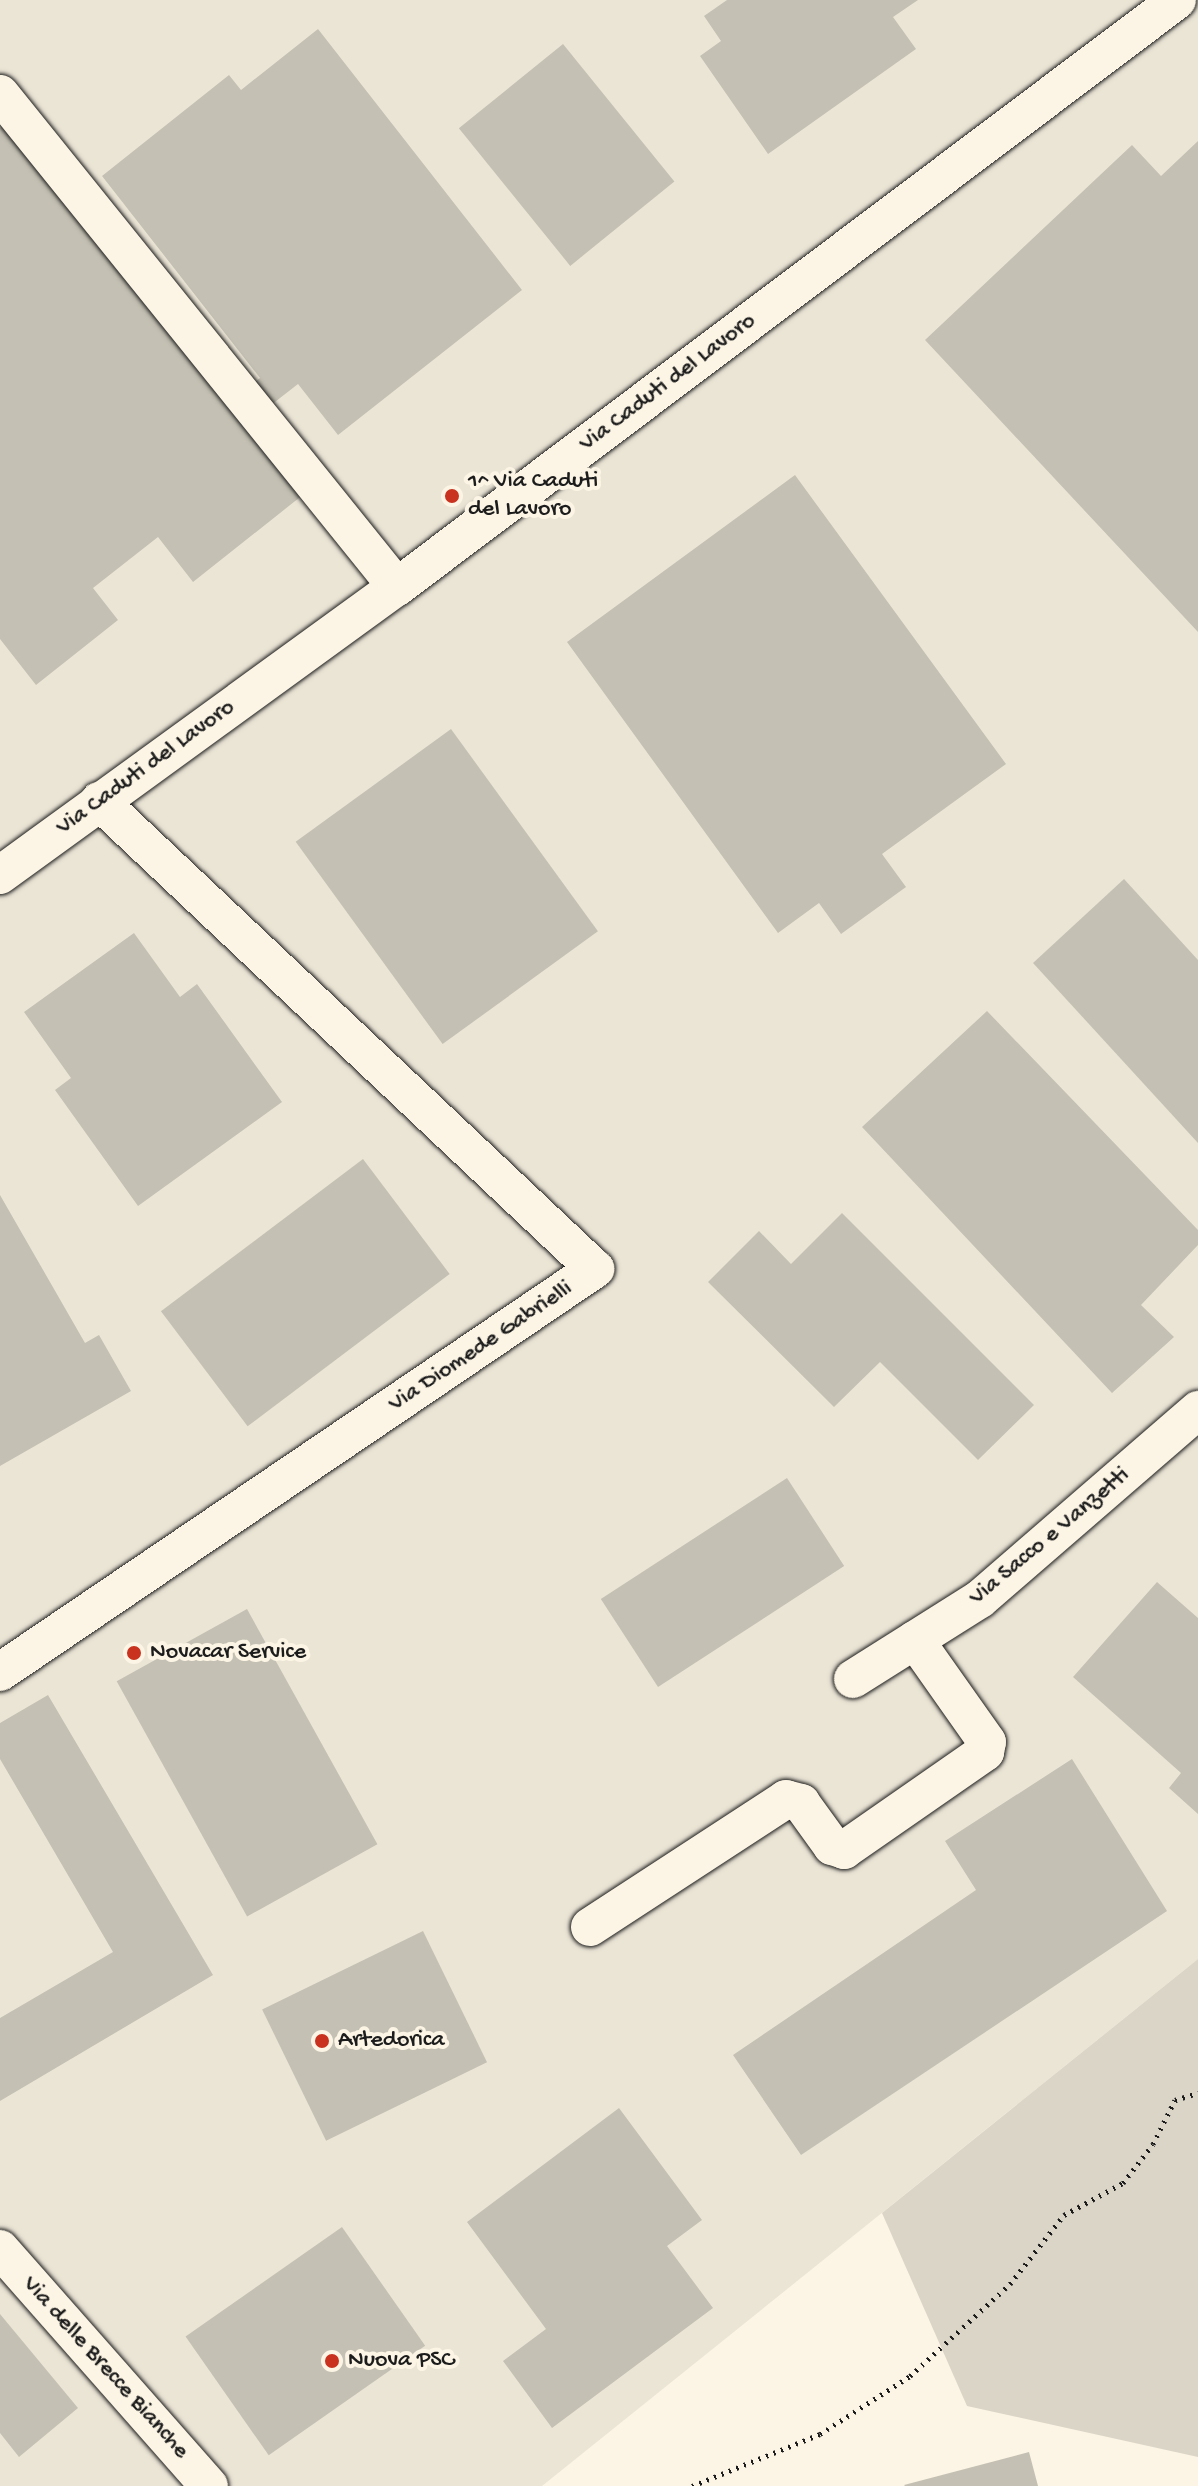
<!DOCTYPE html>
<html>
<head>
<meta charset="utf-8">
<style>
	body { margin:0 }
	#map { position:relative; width:1198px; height:2486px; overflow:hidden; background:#fcf5e5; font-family:"Gochi Hand",sans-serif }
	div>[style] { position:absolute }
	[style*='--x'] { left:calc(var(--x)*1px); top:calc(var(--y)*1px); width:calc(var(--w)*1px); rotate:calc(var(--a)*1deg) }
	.built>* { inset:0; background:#ebe5d6 }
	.green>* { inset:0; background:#dbd5c8 }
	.building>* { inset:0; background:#c4c0b3; transform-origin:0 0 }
	.path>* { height:5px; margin-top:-2.5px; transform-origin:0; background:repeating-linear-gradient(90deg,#1c1c1c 0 2px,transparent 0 8px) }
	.roads { filter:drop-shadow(0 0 2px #1c1c1c) drop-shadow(0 0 2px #1c1c1c) }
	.minor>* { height:38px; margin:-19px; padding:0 19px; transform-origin:19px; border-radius:19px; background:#fcf5e5 }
	.dots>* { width:22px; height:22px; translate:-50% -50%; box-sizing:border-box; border:4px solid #fcf5e5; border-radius:50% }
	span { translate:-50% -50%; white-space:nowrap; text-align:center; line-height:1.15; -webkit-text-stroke:8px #fcf5e5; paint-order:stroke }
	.street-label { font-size:24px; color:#1c1c1c }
	.poi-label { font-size:24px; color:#1c1c1c }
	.left { translate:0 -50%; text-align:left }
</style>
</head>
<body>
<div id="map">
	<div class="built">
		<div style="clip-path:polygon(0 0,1198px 0,1198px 1959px,542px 2486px,0 2486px)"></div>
	</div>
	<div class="green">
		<div style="clip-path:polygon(1198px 1959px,1198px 2457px,967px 2406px,882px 2213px)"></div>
	</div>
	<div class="building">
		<div style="clip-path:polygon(727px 0,918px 0,893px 17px,916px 49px,768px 154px,700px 56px,721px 41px,704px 16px)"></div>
		<div style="clip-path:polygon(318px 29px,522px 290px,338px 435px,298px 384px,248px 423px,304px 494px,193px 582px,158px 537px,93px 588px,118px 620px,36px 685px,0 639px,0 128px,7px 123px,227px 404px,260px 378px,102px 176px,229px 75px,241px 90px)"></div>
		<div style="left:563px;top:44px;width:177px;height:134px;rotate:51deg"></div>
		<div style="clip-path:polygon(1198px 141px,1198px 632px,925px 340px,1132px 145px,1161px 176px)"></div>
		<div style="clip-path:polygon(795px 475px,1006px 764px,882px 854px,906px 887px,841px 934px,819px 903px,778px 933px,567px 642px)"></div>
		<div style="left:451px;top:729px;width:250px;height:192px;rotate:54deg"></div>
		<div style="clip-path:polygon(1124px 879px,1198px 960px,1198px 1143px,1033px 963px)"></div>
		<div style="clip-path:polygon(134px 933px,180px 997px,197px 984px,282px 1102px,138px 1206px,55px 1090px,71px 1078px,24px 1012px)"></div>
		<div style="clip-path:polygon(987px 1011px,1198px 1230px,1198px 1245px,1141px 1305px,1174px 1337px,1112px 1393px,862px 1127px)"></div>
		<div style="left:363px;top:1159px;width:144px;height:253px;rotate:53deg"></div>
		<div style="clip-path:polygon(0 1195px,85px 1343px,99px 1335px,131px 1391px,0 1466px)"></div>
		<div style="clip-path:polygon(842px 1213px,1034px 1405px,978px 1460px,880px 1362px,834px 1407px,708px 1282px,759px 1231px,791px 1264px)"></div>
		<div style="left:787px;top:1478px;width:105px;height:222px;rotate:57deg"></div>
		<div style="clip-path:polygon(1157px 1582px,1198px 1618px,1198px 1814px,1169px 1788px,1181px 1773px,1073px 1677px)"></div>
		<div style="left:247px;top:1609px;width:269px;height:149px;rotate:61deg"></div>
		<div style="clip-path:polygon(48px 1695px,213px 1975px,0 2101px,0 2018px,113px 1952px,0 1759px,0 1723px)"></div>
		<div style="clip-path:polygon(1072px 1759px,1167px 1911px,801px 2155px,733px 2055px,976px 1890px,945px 1841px)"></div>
		<div style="left:423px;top:1931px;width:146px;height:179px;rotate:64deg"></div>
		<div style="clip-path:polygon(619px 2108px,702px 2220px,667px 2246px,713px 2308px,552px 2428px,503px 2361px,546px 2329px,467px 2222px)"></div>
		<div style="left:342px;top:2227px;width:145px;height:191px;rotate:55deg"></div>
		<div style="clip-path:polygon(0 2314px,78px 2408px,19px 2457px,0 2433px)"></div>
		<div style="clip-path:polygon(1029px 2452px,1038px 2486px,905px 2486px,904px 2485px)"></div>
	</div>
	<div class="path">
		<div style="--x:692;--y:2486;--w:138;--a:-22.1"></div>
		<div style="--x:820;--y:2434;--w:107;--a:-32.8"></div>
		<div style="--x:910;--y:2376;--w:136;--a:-42.6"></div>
		<div style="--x:1010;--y:2284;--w:88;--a:-52"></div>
		<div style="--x:1064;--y:2215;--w:67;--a:-28.5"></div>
		<div style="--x:1123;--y:2183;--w:49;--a:-52.4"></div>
		<div style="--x:1153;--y:2144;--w:49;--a:-63.4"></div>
		<div style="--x:1175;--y:2100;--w:24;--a:-17"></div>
	</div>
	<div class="roads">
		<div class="minor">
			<div style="--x:0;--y:94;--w:633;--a:51.16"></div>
			<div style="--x:0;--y:875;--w:490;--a:-36"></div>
			<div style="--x:397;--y:587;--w:976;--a:-36.96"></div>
			<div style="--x:0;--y:1672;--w:719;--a:-34.11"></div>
			<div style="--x:595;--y:1269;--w:682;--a:-136.66"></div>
			<div style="--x:853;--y:1679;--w:150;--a:-32.2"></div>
			<div style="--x:980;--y:1599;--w:289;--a:-40.9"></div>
			<div style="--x:590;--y:1927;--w:234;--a:-33.1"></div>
			<div style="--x:786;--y:1799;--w:16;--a:15"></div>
			<div style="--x:801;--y:1803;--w:53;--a:54.2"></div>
			<div style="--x:832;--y:1846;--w:13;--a:18"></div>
			<div style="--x:844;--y:1850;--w:172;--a:-34.8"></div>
			<div style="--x:985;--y:1752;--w:10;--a:-79"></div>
			<div style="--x:987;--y:1742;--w:125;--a:-125.2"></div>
			<div style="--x:0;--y:2249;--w:316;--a:48.6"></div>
		</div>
	</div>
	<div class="dots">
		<div style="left:452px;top:496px;background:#c8321e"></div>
		<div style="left:134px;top:1653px;background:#c8321e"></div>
		<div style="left:322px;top:2041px;background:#c8321e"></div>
		<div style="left:332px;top:2361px;background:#c8321e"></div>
	</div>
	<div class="street-label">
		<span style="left:668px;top:383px;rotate:-37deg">Via Caduti del Lavoro</span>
		<span style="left:146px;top:768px;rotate:-36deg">Via Caduti del Lavoro</span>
		<span style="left:481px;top:1347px;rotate:-34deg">Via Diomede Gabrielli</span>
		<span style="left:1050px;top:1537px;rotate:-40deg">Via Sacco e Vanzetti</span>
		<span style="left:105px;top:2368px;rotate:48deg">Via delle Brecce Bianche</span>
	</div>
	<div class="poi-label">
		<span class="left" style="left:468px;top:496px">1^ Via Caduti<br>del Lavoro</span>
		<span class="left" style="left:150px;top:1653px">Novacar Service</span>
		<span class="left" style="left:338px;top:2041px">Artedorica</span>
		<span class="left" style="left:348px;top:2361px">Nuova PSC</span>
	</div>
</div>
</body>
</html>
